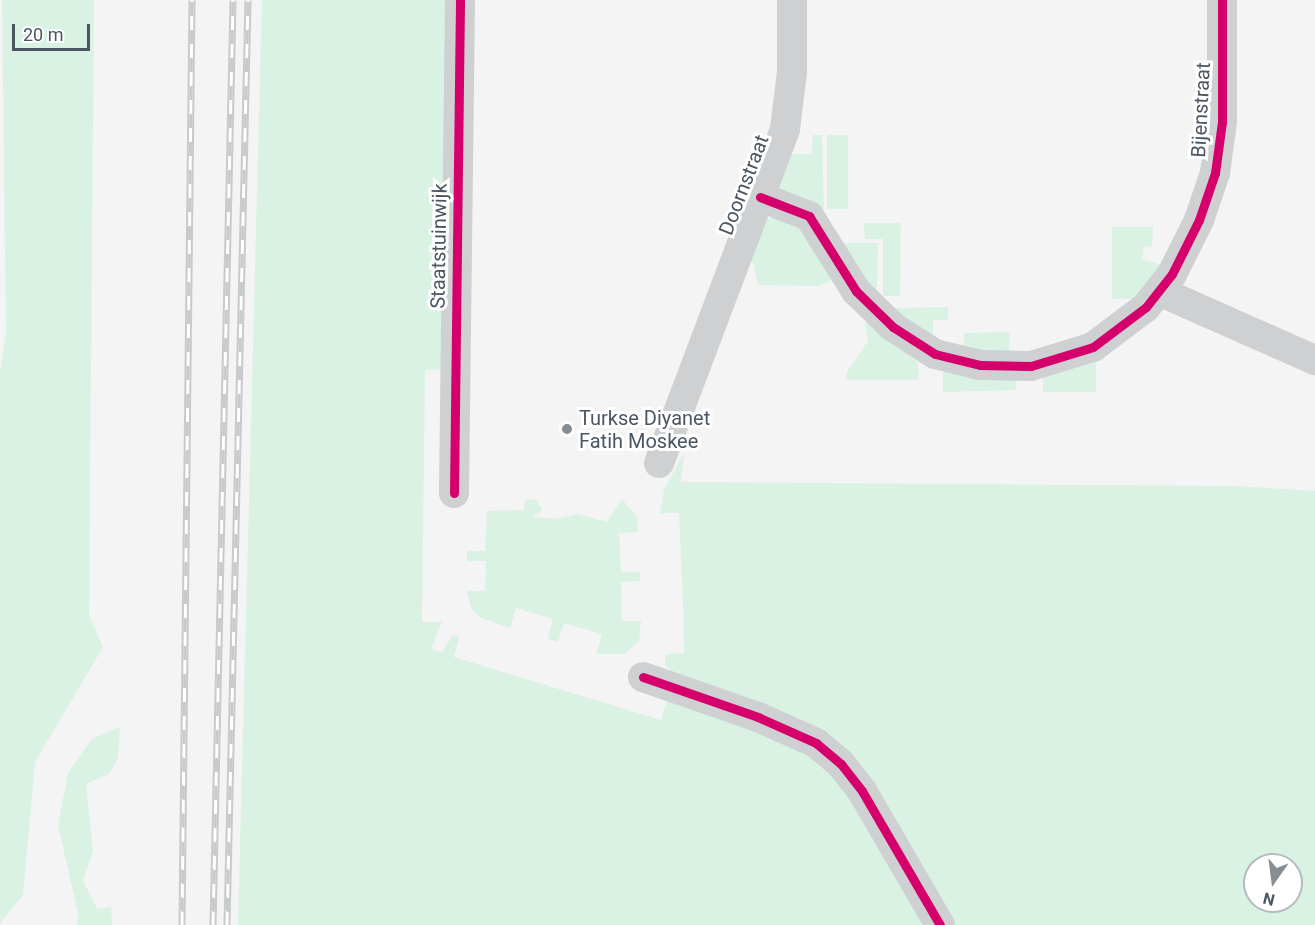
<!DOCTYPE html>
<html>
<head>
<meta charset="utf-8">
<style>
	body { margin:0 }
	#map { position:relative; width:1315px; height:925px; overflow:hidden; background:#f4f4f4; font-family:Roboto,sans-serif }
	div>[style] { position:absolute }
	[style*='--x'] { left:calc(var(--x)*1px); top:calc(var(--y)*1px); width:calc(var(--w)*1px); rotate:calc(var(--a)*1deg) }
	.green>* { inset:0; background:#d9f2e3; transform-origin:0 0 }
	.street>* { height:30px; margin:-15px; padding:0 15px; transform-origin:15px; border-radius:15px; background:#ced0d2 }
	.rail>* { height:7px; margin-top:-3.5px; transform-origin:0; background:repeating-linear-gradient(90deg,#fff 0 14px,#c9cacc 0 28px); box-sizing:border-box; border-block:2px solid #c9cacc }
	.cycleway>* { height:9px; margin:-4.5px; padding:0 4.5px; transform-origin:4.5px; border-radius:4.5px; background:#d6006c }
	.dots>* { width:16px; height:16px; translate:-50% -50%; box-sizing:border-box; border:3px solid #fff; border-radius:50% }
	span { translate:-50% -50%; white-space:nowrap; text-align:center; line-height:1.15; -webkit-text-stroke:6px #fff; paint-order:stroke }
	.street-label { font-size:20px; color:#4a5661 }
	.poi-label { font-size:20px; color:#4a5661 }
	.left { translate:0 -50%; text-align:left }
	.north { position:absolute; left:1243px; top:853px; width:60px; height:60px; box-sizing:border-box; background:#fff; border:2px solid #b7bbc0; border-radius:50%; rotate:194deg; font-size:16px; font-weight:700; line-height:24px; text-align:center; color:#4a5661 }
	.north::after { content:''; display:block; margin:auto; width:21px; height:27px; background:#868d94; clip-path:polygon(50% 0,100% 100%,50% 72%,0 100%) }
	.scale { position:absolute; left:12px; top:24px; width:78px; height:27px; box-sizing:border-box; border:3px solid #4a5661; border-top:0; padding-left:8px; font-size:18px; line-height:21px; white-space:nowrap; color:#4a5661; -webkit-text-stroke:4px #fff; paint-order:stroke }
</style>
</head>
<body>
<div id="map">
	<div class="green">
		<div style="clip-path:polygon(2px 0,94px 0,89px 615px,103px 647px,35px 762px,23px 895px,0 923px,0 371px,6px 332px)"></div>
		<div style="clip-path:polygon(262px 0,447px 0,445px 369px,425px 370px,422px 622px,442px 622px,431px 649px,442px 652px,453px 635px,459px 637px,454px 657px,661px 720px,667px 700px,721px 715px,808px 751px,855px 794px,933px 925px,238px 925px)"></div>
		<div style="clip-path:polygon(813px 135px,822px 135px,824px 209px,817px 210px,780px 192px,778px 185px,788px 154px,812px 154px)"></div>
		<div style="left:827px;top:135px;width:21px;height:74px"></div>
		<div style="clip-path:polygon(775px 217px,805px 227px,836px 277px,819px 286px,758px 285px,754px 264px,747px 261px,767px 219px)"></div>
		<div style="clip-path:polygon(864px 223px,901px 223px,900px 296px,883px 296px,883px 239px,865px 239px)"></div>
		<div style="clip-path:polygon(1112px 227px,1153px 227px,1152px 247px,1144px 246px,1142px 260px,1164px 265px,1140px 299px,1112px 299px)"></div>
		<div style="clip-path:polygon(839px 243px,878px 243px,877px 296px)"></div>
		<div style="clip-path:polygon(948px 307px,948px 320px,933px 320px,933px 339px,887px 308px)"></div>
		<div style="clip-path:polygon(865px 322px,918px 362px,919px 380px,846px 380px,847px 372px,868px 341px)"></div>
		<div style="clip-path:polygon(1010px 332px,1009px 354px,964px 351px,964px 333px)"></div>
		<div style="clip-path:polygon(1096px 362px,1096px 392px,1043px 392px,1043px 378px)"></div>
		<div style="clip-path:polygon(943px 371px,1017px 381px,1016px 390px,943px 392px)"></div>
		<div style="clip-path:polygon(evenodd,684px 453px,681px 482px,1235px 486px,1315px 491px,1315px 925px,951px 925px,845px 750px,674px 674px,665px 665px,665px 654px,684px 653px,683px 602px,679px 513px,660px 513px,664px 490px,684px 453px,1255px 865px,1291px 865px,1291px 901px,1255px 901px,1255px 865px)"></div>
		<div style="clip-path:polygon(536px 499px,542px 510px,532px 517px,556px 519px,578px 514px,607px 522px,622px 499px,637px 517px,638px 532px,619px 533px,621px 572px,640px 572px,640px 581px,621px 582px,622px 621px,641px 621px,639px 641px,624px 654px,596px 654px,602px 634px,564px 623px,558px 642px,548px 639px,553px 619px,516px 608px,510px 628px,481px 618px,471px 608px,467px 591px,485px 591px,486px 561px,467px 561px,467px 551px,485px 551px,487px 511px,524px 510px,525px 500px)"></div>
		<div style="clip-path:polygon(120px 727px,118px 758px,109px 774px,86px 784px,93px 851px,83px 881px,97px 909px,111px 907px,112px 925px,77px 925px,78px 913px,58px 825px,68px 773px,92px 739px)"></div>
	</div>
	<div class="street">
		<div style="--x:760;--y:197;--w:53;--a:21.2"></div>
		<div style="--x:809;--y:216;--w:89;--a:57.9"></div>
		<div style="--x:856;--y:291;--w:52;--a:44.2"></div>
		<div style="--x:893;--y:327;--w:50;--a:32.7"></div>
		<div style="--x:935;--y:354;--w:46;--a:13.7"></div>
		<div style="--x:980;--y:365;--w:51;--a:1.1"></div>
		<div style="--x:1031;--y:366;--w:65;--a:-17"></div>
		<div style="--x:1093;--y:347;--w:66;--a:-37"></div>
		<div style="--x:1146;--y:307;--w:42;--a:-51.8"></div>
		<div style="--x:1172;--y:274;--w:60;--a:-63.4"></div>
		<div style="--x:1199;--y:220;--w:50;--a:-71.2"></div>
		<div style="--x:1215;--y:173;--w:51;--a:-82.2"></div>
		<div style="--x:1222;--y:122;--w:122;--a:-90"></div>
		<div style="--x:1159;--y:291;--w:171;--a:23.9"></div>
		<div style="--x:659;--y:463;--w:357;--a:-69.3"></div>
		<div style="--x:785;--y:129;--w:57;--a:-83"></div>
		<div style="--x:792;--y:72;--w:72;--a:-90"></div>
		<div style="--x:454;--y:493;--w:493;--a:-89.3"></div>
		<div style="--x:643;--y:677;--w:122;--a:19.2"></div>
		<div style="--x:758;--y:717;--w:64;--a:24.1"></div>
		<div style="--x:816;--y:743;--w:33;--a:40"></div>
		<div style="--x:841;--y:764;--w:34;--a:52"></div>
		<div style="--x:862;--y:791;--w:155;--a:59.8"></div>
	</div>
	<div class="rail">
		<div style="--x:182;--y:925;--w:925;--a:-89.38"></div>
		<div style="--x:213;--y:925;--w:925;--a:-88.76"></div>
		<div style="--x:227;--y:925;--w:925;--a:-88.7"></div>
	</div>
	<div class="cycleway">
		<div style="--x:760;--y:197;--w:53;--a:21.2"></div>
		<div style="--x:809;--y:216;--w:89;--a:57.9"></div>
		<div style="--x:856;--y:291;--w:52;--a:44.2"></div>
		<div style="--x:893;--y:327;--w:50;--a:32.7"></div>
		<div style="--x:935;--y:354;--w:46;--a:13.7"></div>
		<div style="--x:980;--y:365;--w:51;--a:1.1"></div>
		<div style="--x:1031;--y:366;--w:65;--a:-17"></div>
		<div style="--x:1093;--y:347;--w:66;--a:-37"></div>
		<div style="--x:1146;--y:307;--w:42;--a:-51.8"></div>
		<div style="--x:1172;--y:274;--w:60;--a:-63.4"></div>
		<div style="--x:1199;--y:220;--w:50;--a:-71.2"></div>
		<div style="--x:1215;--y:173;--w:51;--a:-82.2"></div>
		<div style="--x:1222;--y:122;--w:122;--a:-90"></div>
		<div style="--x:454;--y:493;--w:493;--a:-89.3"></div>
		<div style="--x:643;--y:677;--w:122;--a:19.2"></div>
		<div style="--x:758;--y:717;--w:64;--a:24.1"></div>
		<div style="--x:816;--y:743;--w:33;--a:40"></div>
		<div style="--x:841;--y:764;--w:34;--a:52"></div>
		<div style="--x:862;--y:791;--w:155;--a:59.8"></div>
	</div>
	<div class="dots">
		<div style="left:567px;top:429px;background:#868d94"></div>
	</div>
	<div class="street-label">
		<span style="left:1201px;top:110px;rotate:-87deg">Bijenstraat</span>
		<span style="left:744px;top:185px;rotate:-69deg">Doornstraat</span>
		<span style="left:439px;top:246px;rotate:-89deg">Staatstuinwijk</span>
	</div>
	<div class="poi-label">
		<span class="left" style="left:579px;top:430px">Turkse Diyanet<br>Fatih Moskee</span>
	</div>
	<div class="north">N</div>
	<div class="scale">20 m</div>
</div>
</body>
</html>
